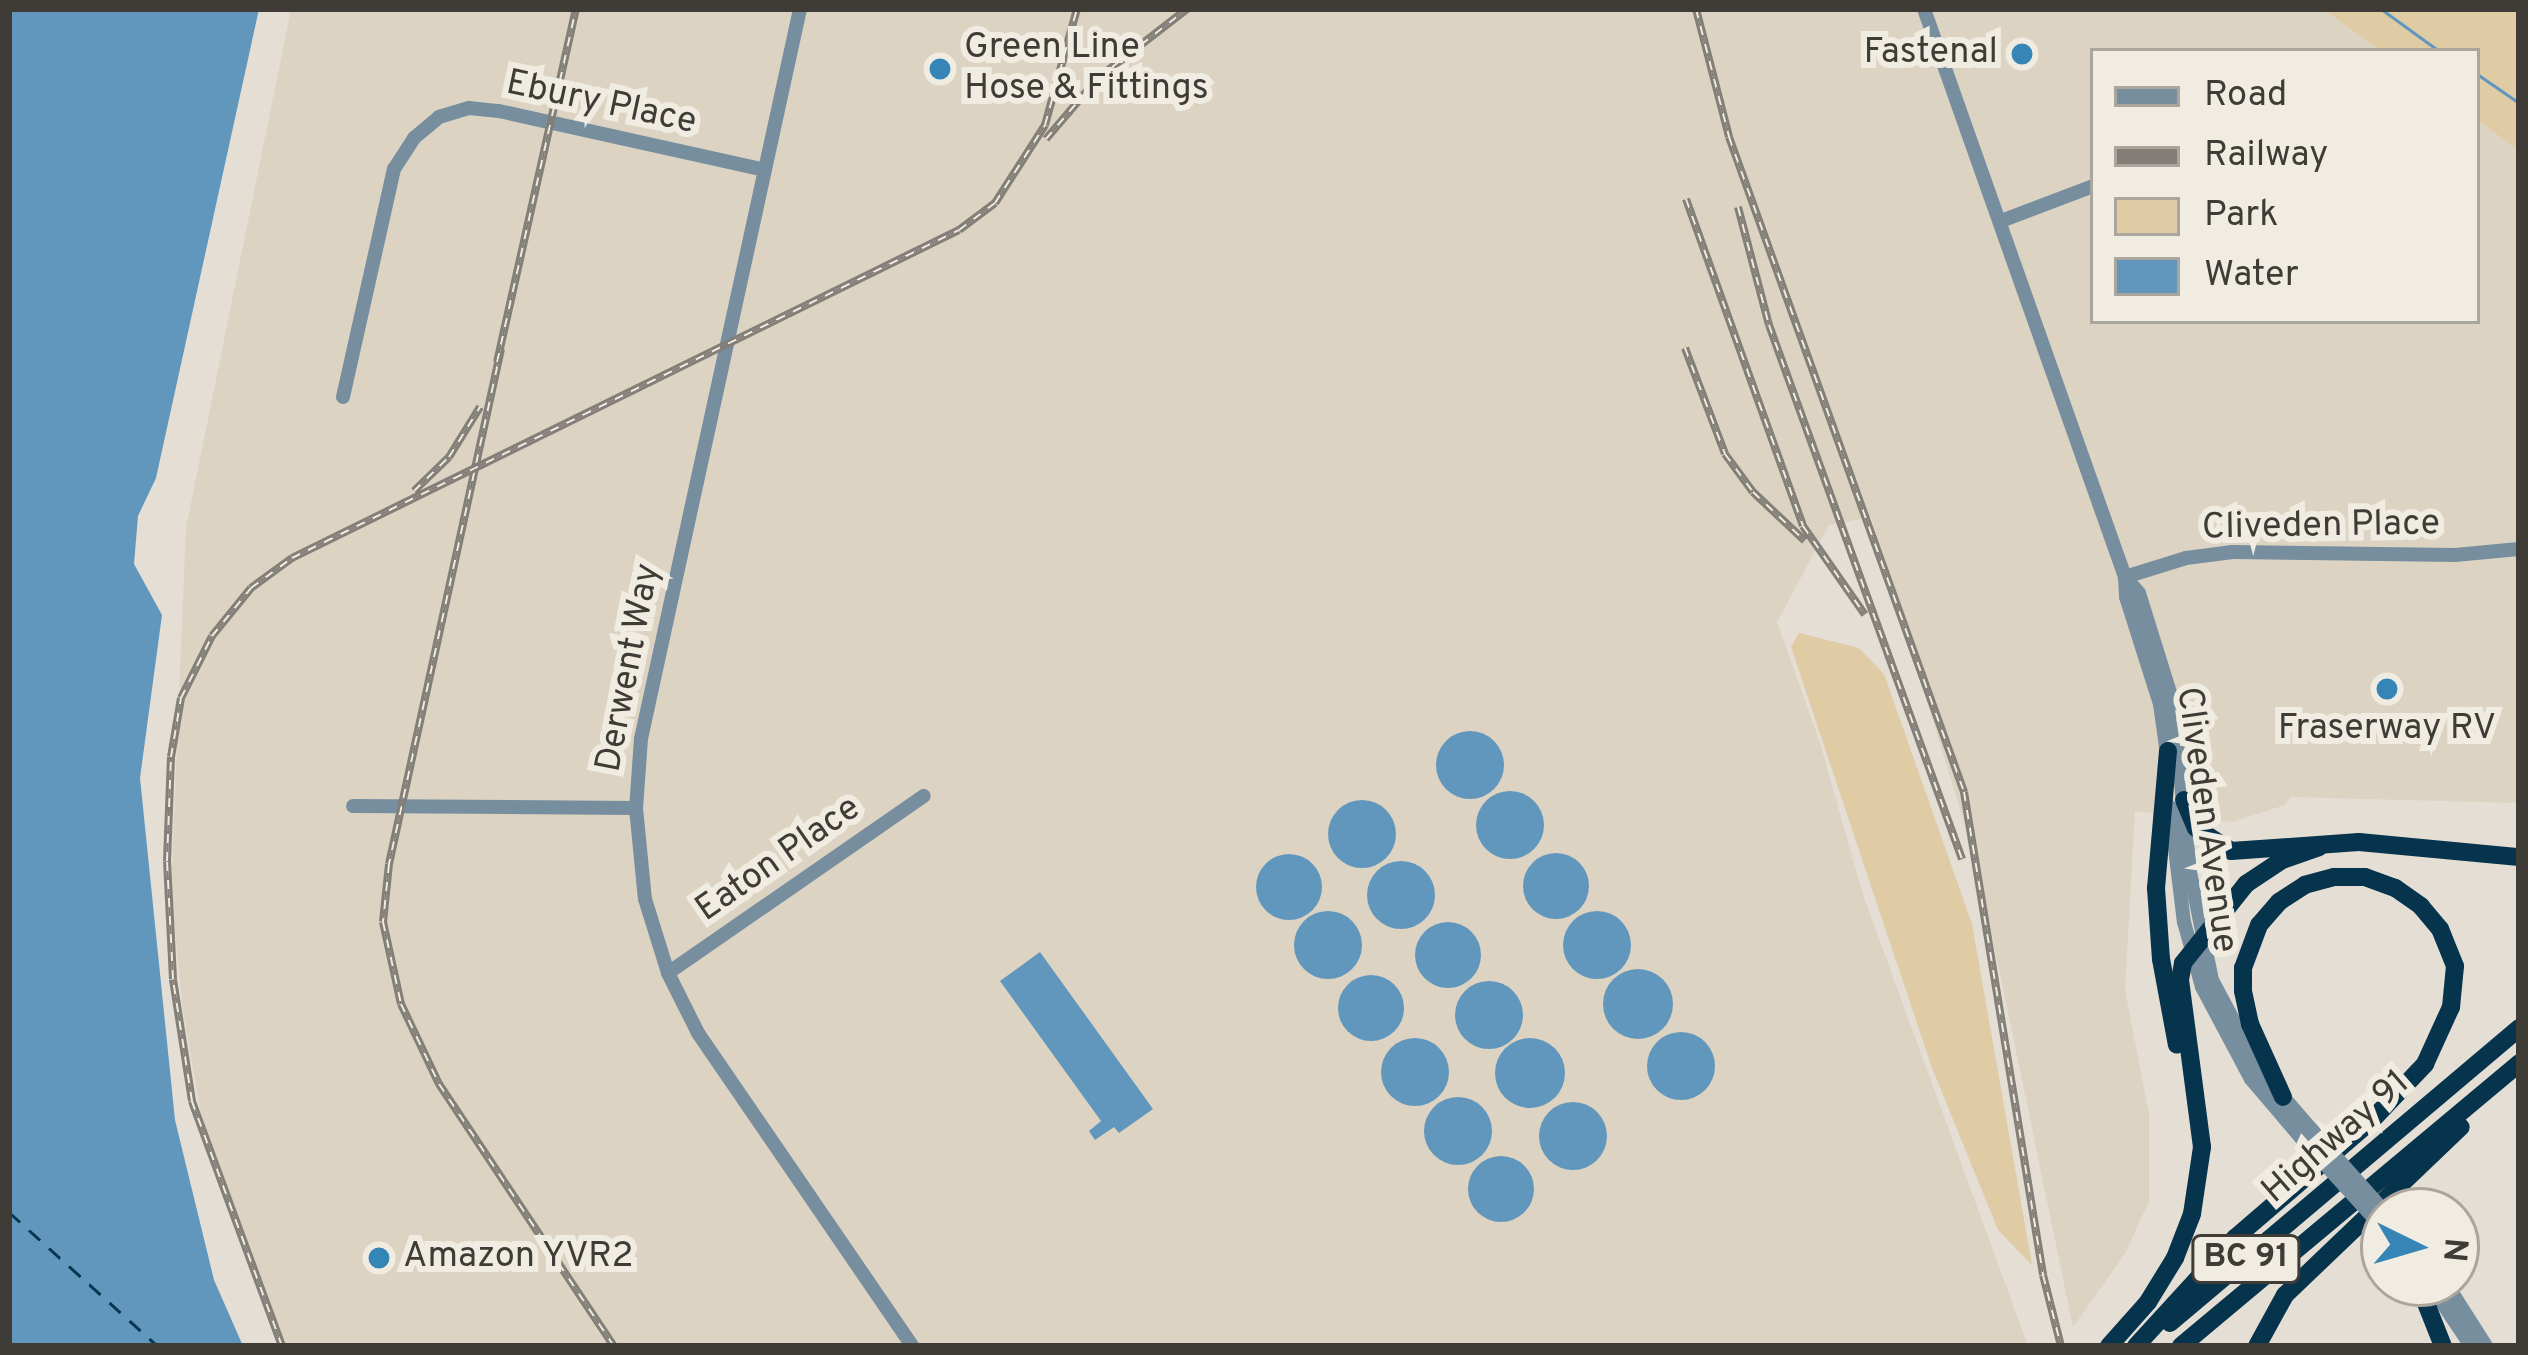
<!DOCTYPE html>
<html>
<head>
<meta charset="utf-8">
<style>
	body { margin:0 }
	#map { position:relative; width:2528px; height:1355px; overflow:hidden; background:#e4ded4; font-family:Overpass,sans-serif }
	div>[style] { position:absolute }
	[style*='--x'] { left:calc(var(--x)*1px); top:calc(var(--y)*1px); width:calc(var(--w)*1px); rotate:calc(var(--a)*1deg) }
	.built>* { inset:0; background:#dcd3c2 }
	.green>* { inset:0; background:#dfcba4 }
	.water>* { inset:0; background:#6197bd }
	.round { border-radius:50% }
	.stream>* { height:3px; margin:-1.5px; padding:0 1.5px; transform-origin:1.5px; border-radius:1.5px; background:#6197bd }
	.ferry>* { height:3px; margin-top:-1.5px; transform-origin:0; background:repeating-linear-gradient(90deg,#073650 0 15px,transparent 0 27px) }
	.minor>* { height:14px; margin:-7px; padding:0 7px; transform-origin:7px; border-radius:7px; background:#778e9f }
	.highway>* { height:18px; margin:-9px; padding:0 9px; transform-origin:9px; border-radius:9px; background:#07344d }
	.rail>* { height:8px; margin-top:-4px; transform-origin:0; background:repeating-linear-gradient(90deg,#f1ece1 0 9px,#837f78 0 18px); box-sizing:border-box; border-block:3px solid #837f78 }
	.minor-bridge>* { height:14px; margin:-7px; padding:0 7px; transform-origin:7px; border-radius:7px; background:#778e9f }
	.dots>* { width:33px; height:33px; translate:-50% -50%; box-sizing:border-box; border:6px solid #f1ece1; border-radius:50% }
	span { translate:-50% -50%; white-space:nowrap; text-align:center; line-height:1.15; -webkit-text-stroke:12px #f1ece1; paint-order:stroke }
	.shield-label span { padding:3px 9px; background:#f1ece1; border:3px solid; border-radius:9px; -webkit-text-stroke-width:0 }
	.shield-label { font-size:33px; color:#3f3c38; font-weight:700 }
	.poi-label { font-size:36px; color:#3f3c38 }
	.left { translate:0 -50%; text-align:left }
	.right { translate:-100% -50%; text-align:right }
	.street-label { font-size:36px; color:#3f3c38 }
	.frame { position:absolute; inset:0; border:12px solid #3f3c38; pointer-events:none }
	.legend { position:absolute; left:2090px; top:48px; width:390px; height:276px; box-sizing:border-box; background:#f1ece1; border:3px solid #aaa69d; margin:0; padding:15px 21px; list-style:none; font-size:36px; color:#3f3c38 }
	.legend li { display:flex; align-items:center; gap:24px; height:60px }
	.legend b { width:60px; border:3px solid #aaa69d }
	.north { position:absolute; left:2360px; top:1187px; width:120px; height:120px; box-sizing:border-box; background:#f1ece1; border:3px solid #aaa69d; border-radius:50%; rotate:95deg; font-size:33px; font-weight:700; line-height:48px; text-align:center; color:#3f3c38 }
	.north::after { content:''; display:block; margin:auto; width:42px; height:54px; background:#3685b7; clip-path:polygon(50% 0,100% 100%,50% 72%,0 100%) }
</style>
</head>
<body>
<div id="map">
	<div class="built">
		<div style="clip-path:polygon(291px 9px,2323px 9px,2381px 51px,2093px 51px,2093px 321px,2477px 321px,2477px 120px,2519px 150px,2519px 803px,2290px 797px,2285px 805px,2232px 822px,2135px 811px,2125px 990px,2149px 1114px,2149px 1201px,2126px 1252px,2073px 1327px,1979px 872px,1871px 517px,1829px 525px,1777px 622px,1820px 743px,1863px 895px,2028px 1346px,282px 1346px,201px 1113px,183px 1012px,171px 892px,186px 528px)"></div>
	</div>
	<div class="green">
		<div style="clip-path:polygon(2323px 9px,2519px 9px,2519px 150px,2477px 120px,2477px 51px,2381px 51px)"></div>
		<div style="clip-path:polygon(1799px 633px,1859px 648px,1884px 674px,1972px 924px,2032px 1265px,1998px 1230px,1931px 1065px,1791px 647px)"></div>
	</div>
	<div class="water">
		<div style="clip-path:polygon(9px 9px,259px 9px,156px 478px,138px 516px,134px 564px,162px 615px,140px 778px,175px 1120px,214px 1280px,243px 1346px,9px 1346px)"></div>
		<div class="round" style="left:1436px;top:731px;width:68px;height:68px"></div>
		<div class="round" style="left:1476px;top:791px;width:68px;height:68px"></div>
		<div class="round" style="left:1328px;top:800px;width:68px;height:68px"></div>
		<div class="round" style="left:1523px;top:853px;width:66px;height:66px"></div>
		<div class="round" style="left:1256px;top:854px;width:66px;height:66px"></div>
		<div class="round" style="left:1367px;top:861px;width:68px;height:68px"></div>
		<div class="round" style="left:1563px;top:911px;width:68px;height:68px"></div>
		<div class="round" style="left:1294px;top:911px;width:68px;height:68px"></div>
		<div class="round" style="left:1415px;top:922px;width:66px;height:66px"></div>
		<div style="clip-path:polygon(1040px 952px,1153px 1109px,1119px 1133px,1114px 1127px,1095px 1140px,1089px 1131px,1101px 1121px,1000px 981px)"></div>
		<div class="round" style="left:1603px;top:969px;width:70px;height:70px"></div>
		<div class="round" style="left:1338px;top:975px;width:66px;height:66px"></div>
		<div class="round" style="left:1455px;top:981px;width:68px;height:68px"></div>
		<div class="round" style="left:1647px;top:1032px;width:68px;height:68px"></div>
		<div class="round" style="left:1381px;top:1038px;width:68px;height:68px"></div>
		<div class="round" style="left:1495px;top:1038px;width:70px;height:70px"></div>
		<div class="round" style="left:1424px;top:1097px;width:68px;height:68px"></div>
		<div class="round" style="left:1539px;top:1102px;width:68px;height:68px"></div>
		<div class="round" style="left:1468px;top:1156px;width:66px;height:66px"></div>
	</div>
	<div class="stream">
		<div style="--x:2381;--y:9;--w:72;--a:35.9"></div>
		<div style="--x:2477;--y:74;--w:51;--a:34.6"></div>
	</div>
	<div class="ferry">
		<div style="--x:9;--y:1212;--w:200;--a:42"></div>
	</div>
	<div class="minor">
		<div style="--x:800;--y:9;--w:747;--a:102.29"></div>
		<div style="--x:641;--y:739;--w:69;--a:94.1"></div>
		<div style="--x:636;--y:808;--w:91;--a:84.4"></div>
		<div style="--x:645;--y:899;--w:77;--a:72.7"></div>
		<div style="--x:668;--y:973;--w:67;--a:63.4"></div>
		<div style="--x:698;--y:1033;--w:379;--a:55.6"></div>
		<div style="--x:1924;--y:9;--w:603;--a:70.51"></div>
		<div style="--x:2125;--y:577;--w:20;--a:87"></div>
		<div style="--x:2126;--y:597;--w:112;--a:72.4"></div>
		<div style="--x:2160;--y:704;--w:58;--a:82"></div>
		<div style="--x:2001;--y:221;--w:98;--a:-20.8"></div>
		<div style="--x:343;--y:397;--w:234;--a:-77.4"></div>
		<div style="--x:394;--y:169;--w:37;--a:-57"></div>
		<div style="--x:414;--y:138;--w:33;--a:-40"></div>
		<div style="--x:439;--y:117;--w:31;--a:-17"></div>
		<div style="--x:469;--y:108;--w:30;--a:6"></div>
		<div style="--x:499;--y:111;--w:272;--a:12.5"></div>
		<div style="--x:2125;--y:577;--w:21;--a:49"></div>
		<div style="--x:2139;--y:593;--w:114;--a:72.7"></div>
		<div style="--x:2173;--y:702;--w:171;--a:84.3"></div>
		<div style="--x:2190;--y:872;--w:110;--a:78.5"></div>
		<div style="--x:2212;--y:980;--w:102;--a:61.9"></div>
		<div style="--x:2260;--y:1070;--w:79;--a:49.1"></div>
		<div style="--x:2125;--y:577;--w:64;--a:-17.3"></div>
		<div style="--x:2186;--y:558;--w:47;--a:-7.3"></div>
		<div style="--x:2233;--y:552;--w:222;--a:0.8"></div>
		<div style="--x:2455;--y:555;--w:64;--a:-5.4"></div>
		<div style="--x:353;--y:806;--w:283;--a:0.4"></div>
		<div style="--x:2170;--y:807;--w:116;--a:83.1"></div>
		<div style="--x:2184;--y:922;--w:67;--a:74.5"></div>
		<div style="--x:2202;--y:987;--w:104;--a:62"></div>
		<div style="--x:2251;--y:1079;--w:79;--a:49.6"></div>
		<div style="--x:668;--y:973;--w:311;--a:-34.7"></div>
		<div style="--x:2429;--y:1283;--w:76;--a:56.3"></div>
		<div style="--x:2446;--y:1283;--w:75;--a:57.6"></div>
	</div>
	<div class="highway">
		<div style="--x:2168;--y:751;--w:138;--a:95"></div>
		<div style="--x:2156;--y:888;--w:71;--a:86"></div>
		<div style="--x:2161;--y:959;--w:87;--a:79.5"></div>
		<div style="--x:2184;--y:800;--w:30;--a:67"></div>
		<div style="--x:2196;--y:828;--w:42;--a:33.3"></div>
		<div style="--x:2231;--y:851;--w:128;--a:-4"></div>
		<div style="--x:2359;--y:842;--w:161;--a:5.4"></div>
		<div style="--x:2418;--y:1283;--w:68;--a:68.4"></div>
		<div style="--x:2170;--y:1323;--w:457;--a:-40.2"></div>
		<div style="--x:2109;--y:1346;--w:59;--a:-48.4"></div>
		<div style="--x:2148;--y:1302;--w:52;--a:-58.5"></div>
		<div style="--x:2175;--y:1258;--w:47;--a:-68.9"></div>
		<div style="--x:2192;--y:1214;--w:68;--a:-81.5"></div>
		<div style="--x:2202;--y:1147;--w:168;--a:-97.5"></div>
		<div style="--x:2180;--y:980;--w:17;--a:-80"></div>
		<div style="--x:2183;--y:963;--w:101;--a:-51.4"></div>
		<div style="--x:2246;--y:884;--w:43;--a:-33.7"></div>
		<div style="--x:2282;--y:860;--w:39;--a:-19"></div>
		<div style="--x:2136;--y:1346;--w:147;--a:-47.5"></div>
		<div style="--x:2235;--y:1238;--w:179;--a:-40.7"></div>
		<div style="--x:2371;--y:1121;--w:79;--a:-46.5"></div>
		<div style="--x:2425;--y:1064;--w:63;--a:-65.5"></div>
		<div style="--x:2451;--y:1007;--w:41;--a:-84.4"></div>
		<div style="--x:2455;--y:966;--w:40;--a:-112"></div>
		<div style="--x:2440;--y:929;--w:30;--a:-130"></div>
		<div style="--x:2421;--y:906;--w:32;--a:-145"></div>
		<div style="--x:2395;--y:888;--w:32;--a:-160"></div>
		<div style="--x:2365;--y:877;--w:31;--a:180"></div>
		<div style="--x:2334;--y:877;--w:30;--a:165"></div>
		<div style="--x:2305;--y:885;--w:31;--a:147"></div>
		<div style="--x:2279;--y:902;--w:30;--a:131"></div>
		<div style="--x:2259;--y:925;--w:46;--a:110.4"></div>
		<div style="--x:2243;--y:968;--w:23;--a:90"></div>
		<div style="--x:2243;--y:991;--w:34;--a:78"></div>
		<div style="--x:2250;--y:1024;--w:80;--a:65.7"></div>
		<div style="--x:2181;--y:1346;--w:441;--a:-39.9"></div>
		<div style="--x:2257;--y:1346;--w:58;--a:-61.2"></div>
		<div style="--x:2285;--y:1295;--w:243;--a:-43.7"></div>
	</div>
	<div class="rail">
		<div style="--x:1696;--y:9;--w:132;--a:75.5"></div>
		<div style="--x:1729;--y:137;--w:696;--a:70.26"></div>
		<div style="--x:1964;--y:792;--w:489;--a:80.7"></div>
		<div style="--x:2043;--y:1275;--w:73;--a:75.8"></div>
		<div style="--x:1046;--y:139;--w:80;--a:-49.6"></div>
		<div style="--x:1098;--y:78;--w:113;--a:-37.8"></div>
		<div style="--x:1686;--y:199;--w:347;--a:70.3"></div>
		<div style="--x:1803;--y:526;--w:108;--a:55.1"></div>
		<div style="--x:1738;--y:207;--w:122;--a:75.3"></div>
		<div style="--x:1769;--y:325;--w:568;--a:70.13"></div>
		<div style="--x:1685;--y:348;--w:113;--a:69.3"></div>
		<div style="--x:1725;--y:454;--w:47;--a:53.6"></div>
		<div style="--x:1753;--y:492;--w:71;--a:43.3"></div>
		<div style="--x:501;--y:349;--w:527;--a:102.27"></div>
		<div style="--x:389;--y:864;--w:58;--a:95.9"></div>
		<div style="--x:383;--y:922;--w:84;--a:77.6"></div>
		<div style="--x:401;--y:1004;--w:89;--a:64.6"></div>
		<div style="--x:439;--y:1084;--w:315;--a:56.3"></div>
		<div style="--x:497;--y:362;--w:362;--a:-77.4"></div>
		<div style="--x:414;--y:491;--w:49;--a:-44.2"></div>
		<div style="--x:449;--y:457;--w:59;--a:-58.2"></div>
		<div style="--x:282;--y:1346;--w:261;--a:-110.2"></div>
		<div style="--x:192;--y:1101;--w:123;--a:-98.9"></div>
		<div style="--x:173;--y:979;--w:118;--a:-92.9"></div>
		<div style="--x:167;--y:861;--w:104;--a:-87.8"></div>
		<div style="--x:171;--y:757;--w:60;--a:-80.4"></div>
		<div style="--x:181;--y:698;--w:69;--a:-63.4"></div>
		<div style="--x:212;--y:636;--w:62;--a:-50.9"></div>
		<div style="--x:251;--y:588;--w:51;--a:-36.2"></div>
		<div style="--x:292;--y:558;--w:743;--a:-26.19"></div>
		<div style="--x:959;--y:230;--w:45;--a:-36.9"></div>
		<div style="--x:995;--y:203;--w:93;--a:-57.3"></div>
		<div style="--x:1045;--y:125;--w:120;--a:-74.6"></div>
	</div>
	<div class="minor-bridge">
		<div style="--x:2312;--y:1130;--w:108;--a:48.4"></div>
		<div style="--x:2302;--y:1139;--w:122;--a:47.7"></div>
	</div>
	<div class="dots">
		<div style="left:2022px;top:54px;background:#3685b7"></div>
		<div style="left:940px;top:69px;background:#3685b7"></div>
		<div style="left:2387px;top:689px;background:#3685b7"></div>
		<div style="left:379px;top:1258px;background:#3685b7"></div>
	</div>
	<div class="shield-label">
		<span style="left:2246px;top:1259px">BC 91</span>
	</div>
	<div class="poi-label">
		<span class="left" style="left:964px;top:69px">Green Line<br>Hose &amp; Fittings</span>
		<span class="right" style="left:1998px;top:54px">Fastenal</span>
		<span style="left:2387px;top:730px">Fraserway RV</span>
		<span class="left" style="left:403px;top:1258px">Amazon YVR2</span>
	</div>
	<div class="street-label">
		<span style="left:601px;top:104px;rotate:12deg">Ebury Place</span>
		<span style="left:2321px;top:527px;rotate:-1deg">Cliveden Place</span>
		<span style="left:630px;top:668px;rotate:-79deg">Derwent Way</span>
		<span style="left:2205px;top:820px;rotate:82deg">Cliveden Avenue</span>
		<span style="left:779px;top:860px;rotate:-35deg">Eaton Place</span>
		<span style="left:2337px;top:1138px;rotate:-41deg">Highway 91</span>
	</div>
	<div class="frame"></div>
	<ul class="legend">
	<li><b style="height:15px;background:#778e9f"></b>Road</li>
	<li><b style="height:15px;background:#837f78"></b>Railway</li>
	<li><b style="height:33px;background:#dfcba4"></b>Park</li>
	<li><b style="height:33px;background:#6197bd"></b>Water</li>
	</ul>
	<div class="north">N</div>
</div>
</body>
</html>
